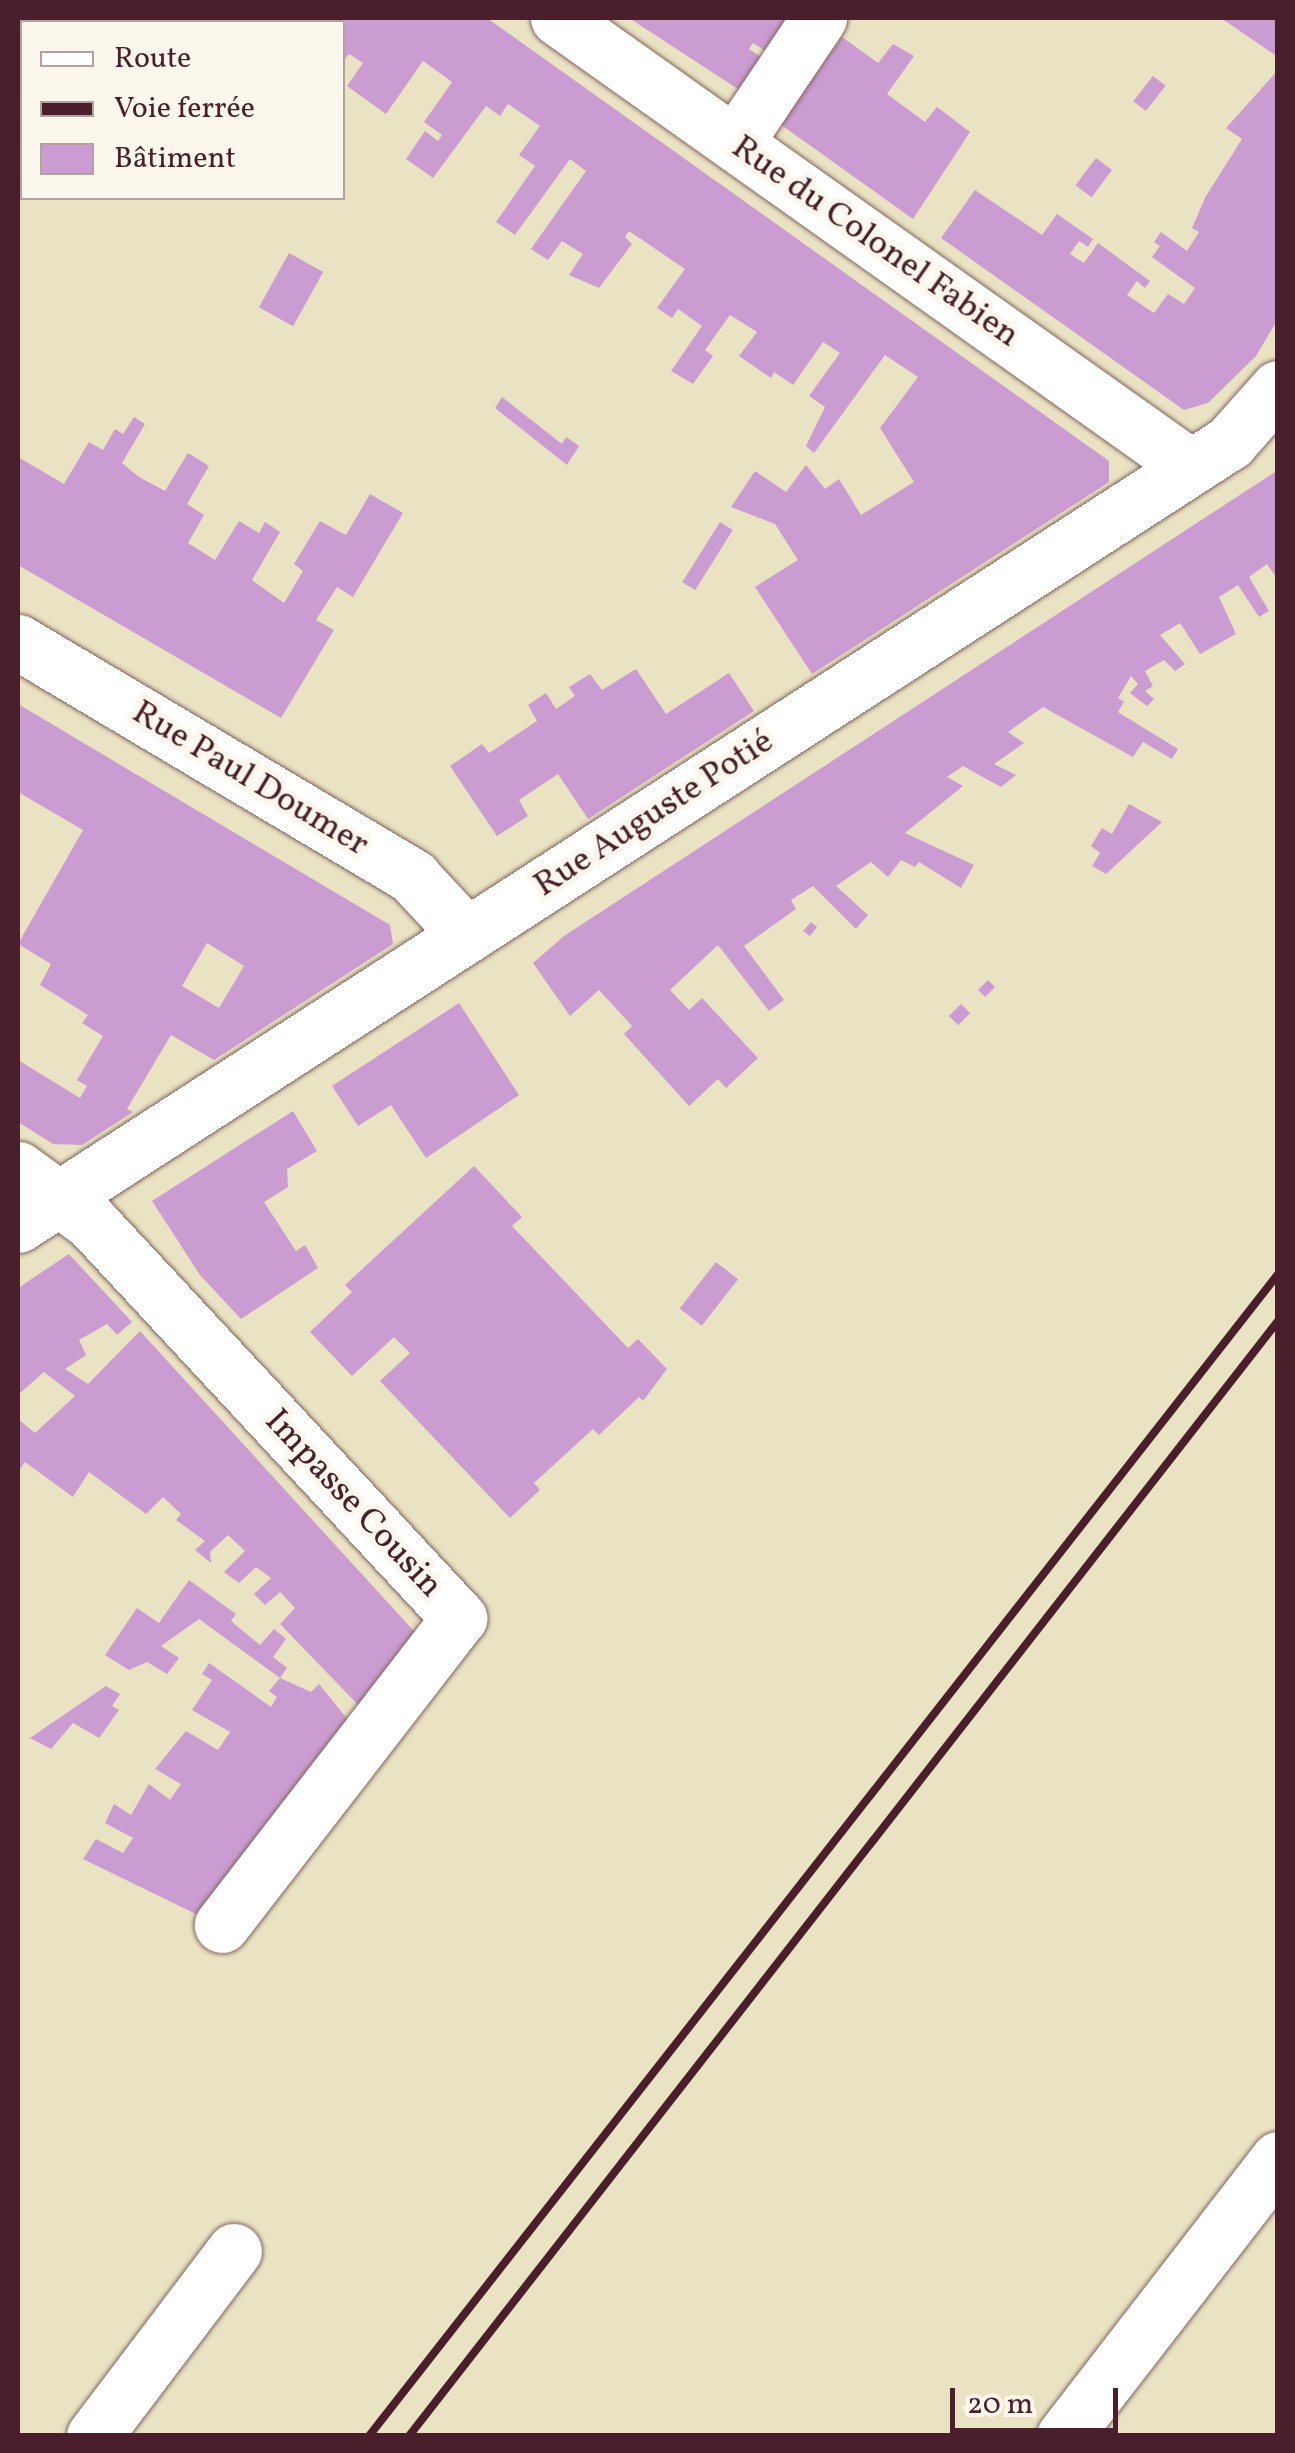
<!DOCTYPE html>
<html>
<head>
<meta charset="utf-8">
<style>
	body { margin:0 }
	#map { position:relative; width:1295px; height:2453px; overflow:hidden; background:#eae3c3; font-family:Vollkorn,serif }
	div>[style] { position:absolute }
	[style*='--x'] { left:calc(var(--x)*1px); top:calc(var(--y)*1px); width:calc(var(--w)*1px); rotate:calc(var(--a)*1deg) }
	.building>* { inset:0; background:#cb9cd1; transform-origin:0 0 }
	.roads { filter:drop-shadow(0 0 2px #826460) drop-shadow(0 0 2px #826460) }
	.minor>* { height:55px; margin:-27.5px; padding:0 27.5px; transform-origin:27.5px; border-radius:27.5px; background:#fff }
	.rail>* { height:8px; margin:-4px; padding:0 4px; transform-origin:4px; border-radius:4px; background:#4a1f2b }
	span { translate:-50% -50%; white-space:nowrap; text-align:center; line-height:1.15; -webkit-text-stroke:10px #fbf7ec; paint-order:stroke }
	.street-label { font-size:35px; color:#4a1f2b }
	.frame { position:absolute; inset:0; border:20px solid #4a1f2b; pointer-events:none }
	.legend { position:absolute; left:20px; top:20px; width:325px; height:180px; box-sizing:border-box; background:#fbf7ec; border:2px solid #b4a19f; margin:0; padding:12px 18px; list-style:none; font-size:30px; color:#4a1f2b }
	.legend li { display:flex; align-items:center; gap:20px; height:50px }
	.legend b { width:50px; border:2px solid #b4a19f }
	.scale { position:absolute; left:950px; top:2388px; width:168px; height:45px; box-sizing:border-box; border:5px solid #4a1f2b; border-top:0; padding-left:12px; font-size:30px; line-height:35px; white-space:nowrap; color:#4a1f2b; -webkit-text-stroke:8px #fbf7ec; paint-order:stroke }
</style>
</head>
<body>
<div id="map">
	<div class="building">
		<div style="clip-path:polygon(248px 18px,487px 18px,1109px 461px,1109px 482px,812px 674px,755px 587px,798px 560px,775px 524px,731px 507px,755px 471px,786px 492px,806px 465px,825px 489px,839px 479px,861px 515px,914px 482px,880px 428px,918px 377px,885px 355px,814px 453px,806px 446px,825px 407px,809px 396px,840px 353px,823px 342px,793px 385px,774px 372px,771px 378px,739px 356px,757px 332px,730px 315px,705px 350px,713px 356px,693px 384px,671px 371px,702px 326px,678px 309px,672px 318px,657px 308px,685px 269px,629px 231px,625px 237px,632px 244px,599px 288px,569px 275px,583px 254px,562px 241px,548px 260px,531px 249px,586px 171px,570px 159px,515px 235px,496px 222px,535px 166px,519px 155px,540px 126px,508px 104px,500px 116px,486px 106px,433px 178px,406px 159px,425px 131px,438px 141px,442px 135px,424px 122px,452px 82px,423px 61px,386px 114px,347px 86px,363px 63px,349px 54px,342px 63px,342px 22px,245px 22px)"></div>
		<div style="clip-path:polygon(629px 18px,793px 18px,772px 55px,753px 43px,749px 49px,767px 61px,744px 93px)"></div>
		<div style="clip-path:polygon(1221px 18px,1276px 18px,1278px 57px)"></div>
		<div style="clip-path:polygon(842px 37px,878px 63px,893px 44px,914px 56px,887px 94px,925px 122px,937px 107px,970px 132px,913px 219px,780px 124px)"></div>
		<div style="clip-path:polygon(1278px 70px,1278px 319px,1256px 356px,1208px 403px,1184px 410px,941px 238px,975px 190px,1042px 235px,1057px 214px,1093px 239px,1088px 247px,1079px 241px,1070px 254px,1084px 263px,1098px 243px,1150px 281px,1145px 288px,1137px 281px,1127px 295px,1154px 313px,1168px 294px,1184px 304px,1195px 288px,1152px 257px,1160px 246px,1154px 242px,1161px 232px,1187px 251px,1199px 232px,1192px 228px,1206px 196px,1242px 139px,1226px 128px)"></div>
		<div style="left:1153px;top:76px;width:16px;height:32px;rotate:38deg"></div>
		<div style="left:1096px;top:158px;width:20px;height:34px;rotate:37deg"></div>
		<div style="left:289px;top:253px;width:39px;height:62px;rotate:29deg"></div>
		<div style="clip-path:polygon(502px 397px,562px 444px,566px 437px,579px 446px,567px 465px,495px 408px)"></div>
		<div style="clip-path:polygon(134px 417px,145px 424px,122px 463px,139px 477px,165px 491px,188px 453px,209px 466px,187px 504px,204px 515px,188px 543px,215px 560px,239px 521px,259px 533px,265px 522px,280px 532px,252px 580px,284px 603px,303px 571px,294px 564px,320px 521px,346px 535px,370px 494px,403px 513px,353px 597px,337px 587px,316px 620px,334px 630px,281px 718px,18px 565px,18px 457px,64px 484px,89px 442px,103px 450px,115px 429px,123px 434px)"></div>
		<div style="clip-path:polygon(1278px 470px,1278px 580px,1267px 564px,1249px 577px,1269px 611px,1259px 617px,1238px 585px,1219px 597px,1236px 634px,1200px 654px,1180px 623px,1160px 635px,1185px 664px,1175px 671px,1164px 660px,1145px 671px,1153px 686px,1145px 691px,1154px 699px,1147px 706px,1130px 693px,1138px 684px,1131px 676px,1118px 698px,1124px 702px,1118px 712px,1178px 749px,1172px 759px,1143px 742px,1133px 757px,1043px 707px,1008px 732px,1024px 743px,994px 764px,1016px 775px,1001px 787px,963px 766px,947px 777px,963px 786px,905px 833px,974px 865px,961px 888px,919px 862px,915px 867px,901px 860px,888px 877px,871px 862px,836px 886px,868px 915px,856px 929px,813px 886px,791px 900px,796px 909px,744px 946px,784px 1000px,769px 1011px,718px 945px,670px 990px,689px 1010px,702px 998px,758px 1058px,726px 1088px,718px 1079px,689px 1106px,624px 1034px,632px 1026px,599px 990px,570px 1016px,533px 963px,564px 936px)"></div>
		<div style="left:720px;top:522px;width:15px;height:71px;rotate:32deg"></div>
		<div style="clip-path:polygon(636px 669px,666px 714px,729px 673px,754px 711px,588px 819px,558px 774px,519px 800px,528px 816px,497px 836px,450px 766px,482px 744px,489px 753px,537px 721px,528px 705px,546px 693px,556px 709px,575px 696px,569px 687px,590px 674px,602px 690px)"></div>
		<div style="clip-path:polygon(evenodd,18px 704px,390px 925px,393px 944px,214px 1060px,171px 1035px,127px 1109px,133px 1112px,82px 1145px,53px 1144px,18px 1122px,18px 1060px,80px 1098px,87px 1086px,77px 1080px,103px 1036px,82px 1023px,88px 1015px,40px 985px,51px 964px,18px 944px,83px 830px,18px 792px,18px 704px,207px 943px,244px 966px,219px 1008px,182px 986px,207px 943px)"></div>
		<div style="clip-path:polygon(1129px 804px,1162px 822px,1106px 874px,1092px 866px,1100px 853px,1091px 846px,1102px 828px,1112px 834px)"></div>
		<div style="clip-path:polygon(811px 922px,817px 927px,810px 936px,803px 931px)"></div>
		<div style="left:988px;top:980px;width:10px;height:14px;rotate:45deg"></div>
		<div style="clip-path:polygon(459px 1003px,519px 1095px,426px 1158px,391px 1105px,358px 1126px,332px 1086px)"></div>
		<div style="left:961px;top:1004px;width:13px;height:17px;rotate:45deg"></div>
		<div style="clip-path:polygon(293px 1111px,317px 1151px,287px 1169px,288px 1187px,264px 1202px,296px 1251px,305px 1245px,318px 1268px,241px 1319px,200px 1275px,152px 1201px)"></div>
		<div style="clip-path:polygon(474px 1166px,522px 1217px,512px 1226px,628px 1348px,638px 1339px,667px 1369px,643px 1401px,639px 1397px,599px 1435px,593px 1429px,534px 1483px,540px 1490px,510px 1518px,380px 1381px,410px 1353px,394px 1337px,352px 1376px,310px 1332px,352px 1292px,345px 1285px)"></div>
		<div style="clip-path:polygon(69px 1254px,132px 1322px,117px 1335px,107px 1324px,79px 1340px,86px 1355px,65px 1369px,88px 1384px,140px 1331px,422px 1640px,365px 1712px,280px 1624px,295px 1608px,280px 1592px,265px 1605px,254px 1594px,271px 1578px,256px 1567px,239px 1583px,224px 1572px,245px 1551px,228px 1535px,210px 1552px,211px 1563px,195px 1550px,205px 1541px,176px 1520px,181px 1514px,163px 1497px,146px 1514px,89px 1472px,73px 1497px,25px 1462px,18px 1472px,18px 1419px,35px 1433px,75px 1396px,44px 1372px,18px 1395px,18px 1288px)"></div>
		<div style="left:716px;top:1262px;width:28px;height:59px;rotate:38deg"></div>
		<div style="clip-path:polygon(189px 1580px,236px 1614px,231px 1621px,260px 1645px,274px 1629px,286px 1639px,273px 1657px,287px 1668px,280px 1678px,311px 1692px,319px 1684px,353px 1726px,202px 1917px,83px 1859px,96px 1839px,123px 1853px,133px 1838px,105px 1823px,114px 1804px,131px 1815px,149px 1784px,170px 1800px,181px 1784px,155px 1769px,186px 1731px,218px 1750px,230px 1732px,192px 1710px,212px 1680px,202px 1674px,209px 1663px,271px 1707px,277px 1697px,269px 1691px,280px 1678px,199px 1619px,161px 1646px,179px 1658px,167px 1674px,147px 1662px,129px 1670px,105px 1655px,137px 1608px,159px 1623px)"></div>
		<div style="clip-path:polygon(106px 1686px,120px 1694px,112px 1706px,119px 1710px,99px 1738px,73px 1723px,51px 1749px,30px 1738px)"></div>
	</div>
	<div class="roads">
		<div class="minor">
			<div style="--x:558;--y:18;--w:776;--a:35.35"></div>
			<div style="--x:735;--y:143;--w:151;--a:-56.1"></div>
			<div style="--x:18;--y:642;--w:460;--a:30.7"></div>
			<div style="--x:413;--y:877;--w:79;--a:47"></div>
			<div style="--x:18;--y:1169;--w:90;--a:36"></div>
			<div style="--x:91;--y:1222;--w:541;--a:47.1"></div>
			<div style="--x:459;--y:1618;--w:388;--a:127.7"></div>
			<div style="--x:18;--y:1225;--w:1443;--a:-32.86"></div>
			<div style="--x:1230;--y:442;--w:72;--a:-48.4"></div>
			<div style="--x:94;--y:2436;--w:232;--a:-52.9"></div>
			<div style="--x:1064;--y:2436;--w:350;--a:-52.3"></div>
		</div>
	</div>
	<div class="rail">
		<div style="--x:369;--y:2436;--w:1475;--a:-51.96"></div>
		<div style="--x:409;--y:2436;--w:1414;--a:-52.07"></div>
	</div>
	<div class="street-label">
		<span style="left:875px;top:242px;rotate:35deg">Rue du Colonel Fabien</span>
		<span style="left:250px;top:779px;rotate:31deg">Rue Paul Doumer</span>
		<span style="left:654px;top:814px;rotate:-33deg">Rue Auguste Potié</span>
		<span style="left:353px;top:1504px;rotate:47deg">Impasse Cousin</span>
	</div>
	<div class="frame"></div>
	<ul class="legend">
	<li><b style="height:12px;background:#fff"></b>Route</li>
	<li><b style="height:12px;background:#4a1f2b"></b>Voie ferrée</li>
	<li><b style="height:28px;background:#cb9cd1"></b>Bâtiment</li>
	</ul>
	<div class="scale">20 m</div>
</div>
</body>
</html>
